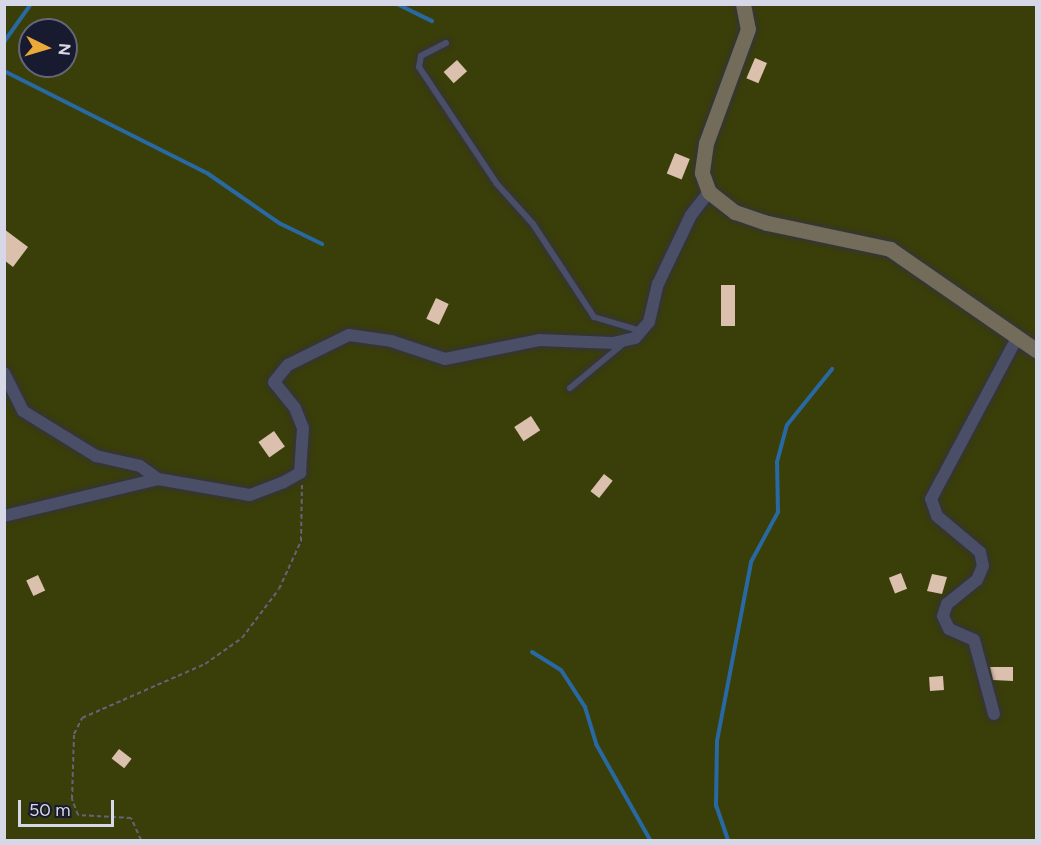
<!DOCTYPE html>
<html>
<head>
<meta charset="utf-8">
<style>
	body { margin:0 }
	#map { position:relative; width:1041px; height:845px; overflow:hidden; background:#181a2f; font-family:Figtree,sans-serif }
	div>[style] { position:absolute }
	[style*='--x'] { left:calc(var(--x)*1px); top:calc(var(--y)*1px); width:calc(var(--w)*1px); rotate:calc(var(--a)*1deg) }
	.green>* { inset:0; background:#3a3e09 }
	.stream>* { height:4px; margin:-2px; padding:0 2px; transform-origin:2px; border-radius:2px; background:#2969a3 }
	.building>* { inset:0; background:#dcc0ae; transform-origin:0 0 }
	.path>* { height:2px; margin-top:-1px; transform-origin:0; background:repeating-linear-gradient(90deg,#626477 0 4.5px,transparent 0 7.5px) }
	.roads { filter:drop-shadow(0 0 2px #333345) drop-shadow(0 0 2px #333345) }
	.lane>* { height:6px; margin:-3px; padding:0 3px; transform-origin:3px; border-radius:3px; background:#4a4e66 }
	.street>* { height:12px; margin:-6px; padding:0 6px; transform-origin:6px; border-radius:6px; background:#4a4e66 }
	.secondary>* { height:15px; margin:-7.5px; padding:0 7.5px; transform-origin:7.5px; border-radius:7.5px; background:#736c5b }
	span { translate:-50% -50%; white-space:nowrap; text-align:center; line-height:1.15; -webkit-text-stroke:6px #181a2f; paint-order:stroke }
	.frame { position:absolute; inset:0; border:6px solid #d6d8e7; pointer-events:none }
	.north { position:absolute; left:18px; top:18px; width:60px; height:60px; box-sizing:border-box; background:#181a2f; border:2px solid #646679; border-radius:50%; rotate:95deg; font-size:16px; font-weight:700; line-height:24px; text-align:center; color:#d6d8e7 }
	.north::after { content:''; display:block; margin:auto; width:21px; height:27px; background:#eba93a; clip-path:polygon(50% 0,100% 100%,50% 72%,0 100%) }
	.scale { position:absolute; left:18px; top:800px; width:96px; height:27px; box-sizing:border-box; border:3px solid #d6d8e7; border-top:0; padding-left:8px; font-size:18px; line-height:21px; white-space:nowrap; color:#d6d8e7; -webkit-text-stroke:4px #181a2f; paint-order:stroke }
</style>
</head>
<body>
<div id="map">
	<div class="green">
		<div style="clip-path:polygon(evenodd,5px 5px,1036px 5px,1036px 840px,5px 840px,5px 5px,30px 30px,66px 30px,66px 66px,30px 66px,30px 30px)"></div>
	</div>
	<div class="stream">
		<div style="--x:397;--y:4;--w:39;--a:26"></div>
		<div style="--x:4;--y:42;--w:47;--a:-54.6"></div>
		<div style="--x:4;--y:71;--w:227;--a:26.7"></div>
		<div style="--x:207;--y:173;--w:88;--a:34.8"></div>
		<div style="--x:279;--y:223;--w:48;--a:26"></div>
		<div style="--x:532;--y:652;--w:34;--a:32"></div>
		<div style="--x:561;--y:670;--w:44;--a:57"></div>
		<div style="--x:585;--y:707;--w:39;--a:73"></div>
		<div style="--x:596;--y:744;--w:110;--a:60.6"></div>
		<div style="--x:728;--y:840;--w:36;--a:-109"></div>
		<div style="--x:716;--y:806;--w:65;--a:-89.1"></div>
		<div style="--x:717;--y:741;--w:182;--a:-79.2"></div>
		<div style="--x:751;--y:562;--w:57;--a:-61.6"></div>
		<div style="--x:778;--y:512;--w:50;--a:-91.1"></div>
		<div style="--x:777;--y:462;--w:38;--a:-75"></div>
		<div style="--x:787;--y:425;--w:72;--a:-51.2"></div>
	</div>
	<div class="building">
		<div style="left:755px;top:58px;width:13px;height:22px;rotate:23deg"></div>
		<div style="left:457px;top:60px;width:15px;height:18px;rotate:48deg"></div>
		<div style="left:675px;top:153px;width:16px;height:22px;rotate:22deg"></div>
		<div style="clip-path:polygon(4px 229px,28px 247px,13px 267px,4px 260px)"></div>
		<div style="left:721px;top:285px;width:14px;height:41px"></div>
		<div style="left:436px;top:298px;width:14px;height:23px;rotate:25deg"></div>
		<div style="left:531px;top:416px;width:17px;height:20px;rotate:57deg"></div>
		<div style="left:274px;top:431px;width:19px;height:19px;rotate:55deg"></div>
		<div style="left:604px;top:474px;width:11px;height:22px;rotate:38deg"></div>
		<div style="left:901px;top:573px;width:17px;height:13px;rotate:69deg"></div>
		<div style="clip-path:polygon(932px 574px,947px 577px,942px 594px,927px 591px)"></div>
		<div style="left:38px;top:575px;width:17px;height:13px;rotate:65deg"></div>
		<div style="clip-path:polygon(1013px 667px,1013px 681px,993px 680px,990px 667px)"></div>
		<div style="left:943px;top:676px;width:14px;height:14px;rotate:86deg"></div>
		<div style="left:119px;top:749px;width:16px;height:12px;rotate:38deg"></div>
	</div>
	<div class="path">
		<div style="--x:141;--y:840;--w:24;--a:-114"></div>
		<div style="--x:131;--y:818;--w:53;--a:-176.8"></div>
		<div style="--x:78;--y:815;--w:17;--a:-111"></div>
		<div style="--x:72;--y:799;--w:65;--a:-88.2"></div>
		<div style="--x:74;--y:734;--w:18;--a:-63"></div>
		<div style="--x:82;--y:718;--w:134;--a:-23.7"></div>
		<div style="--x:205;--y:664;--w:45;--a:-35.1"></div>
		<div style="--x:242;--y:638;--w:61;--a:-52.9"></div>
		<div style="--x:279;--y:589;--w:53;--a:-65.4"></div>
		<div style="--x:301;--y:541;--w:56;--a:-89"></div>
	</div>
	<div class="roads">
		<div class="lane">
			<div style="--x:446;--y:43;--w:28;--a:153"></div>
			<div style="--x:421;--y:56;--w:11;--a:100"></div>
			<div style="--x:419;--y:67;--w:141;--a:56.3"></div>
			<div style="--x:497;--y:184;--w:54;--a:48"></div>
			<div style="--x:533;--y:224;--w:111;--a:56.7"></div>
			<div style="--x:594;--y:317;--w:49;--a:16.6"></div>
			<div style="--x:570;--y:388;--w:70;--a:-39.8"></div>
		</div>
		<div class="street">
			<div style="--x:4;--y:373;--w:42;--a:63.4"></div>
			<div style="--x:23;--y:411;--w:86;--a:31.7"></div>
			<div style="--x:96;--y:456;--w:45;--a:12.8"></div>
			<div style="--x:140;--y:466;--w:22;--a:36"></div>
			<div style="--x:4;--y:516;--w:158;--a:-13.5"></div>
			<div style="--x:158;--y:479;--w:93;--a:9.9"></div>
			<div style="--x:250;--y:495;--w:34;--a:-21"></div>
			<div style="--x:282;--y:483;--w:21;--a:-29"></div>
			<div style="--x:300;--y:473;--w:45;--a:-86.2"></div>
			<div style="--x:303;--y:428;--w:22;--a:-112"></div>
			<div style="--x:295;--y:408;--w:33;--a:-129"></div>
			<div style="--x:274;--y:382;--w:22;--a:-51"></div>
			<div style="--x:288;--y:365;--w:68;--a:-26.2"></div>
			<div style="--x:349;--y:335;--w:42;--a:8.1"></div>
			<div style="--x:391;--y:341;--w:57;--a:18.4"></div>
			<div style="--x:445;--y:359;--w:96;--a:-11.4"></div>
			<div style="--x:539;--y:340;--w:74;--a:2.3"></div>
			<div style="--x:613;--y:343;--w:23;--a:-13"></div>
			<div style="--x:635;--y:338;--w:21;--a:-49"></div>
			<div style="--x:649;--y:322;--w:39;--a:-77"></div>
			<div style="--x:658;--y:284;--w:76;--a:-64.4"></div>
			<div style="--x:691;--y:215;--w:29;--a:-52"></div>
			<div style="--x:994;--y:714;--w:77;--a:-105.1"></div>
			<div style="--x:974;--y:640;--w:27;--a:-156"></div>
			<div style="--x:949;--y:629;--w:14;--a:-115"></div>
			<div style="--x:943;--y:616;--w:13;--a:-72"></div>
			<div style="--x:947;--y:604;--w:38;--a:-39"></div>
			<div style="--x:977;--y:580;--w:15;--a:-67"></div>
			<div style="--x:983;--y:566;--w:14;--a:-102"></div>
			<div style="--x:980;--y:552;--w:56;--a:-140.1"></div>
			<div style="--x:937;--y:516;--w:18;--a:-109"></div>
			<div style="--x:931;--y:499;--w:180;--a:-61.9"></div>
		</div>
		<div class="secondary">
			<div style="--x:743;--y:4;--w:25;--a:79"></div>
			<div style="--x:748;--y:29;--w:121;--a:110.2"></div>
			<div style="--x:706;--y:143;--w:30;--a:98"></div>
			<div style="--x:702;--y:173;--w:20;--a:70"></div>
			<div style="--x:709;--y:192;--w:33;--a:38"></div>
			<div style="--x:735;--y:212;--w:34;--a:19"></div>
			<div style="--x:767;--y:223;--w:126;--a:11.9"></div>
			<div style="--x:890;--y:249;--w:178;--a:34.7"></div>
		</div>
	</div>
	<div class="frame"></div>
	<div class="north">N</div>
	<div class="scale">50 m</div>
</div>
</body>
</html>
